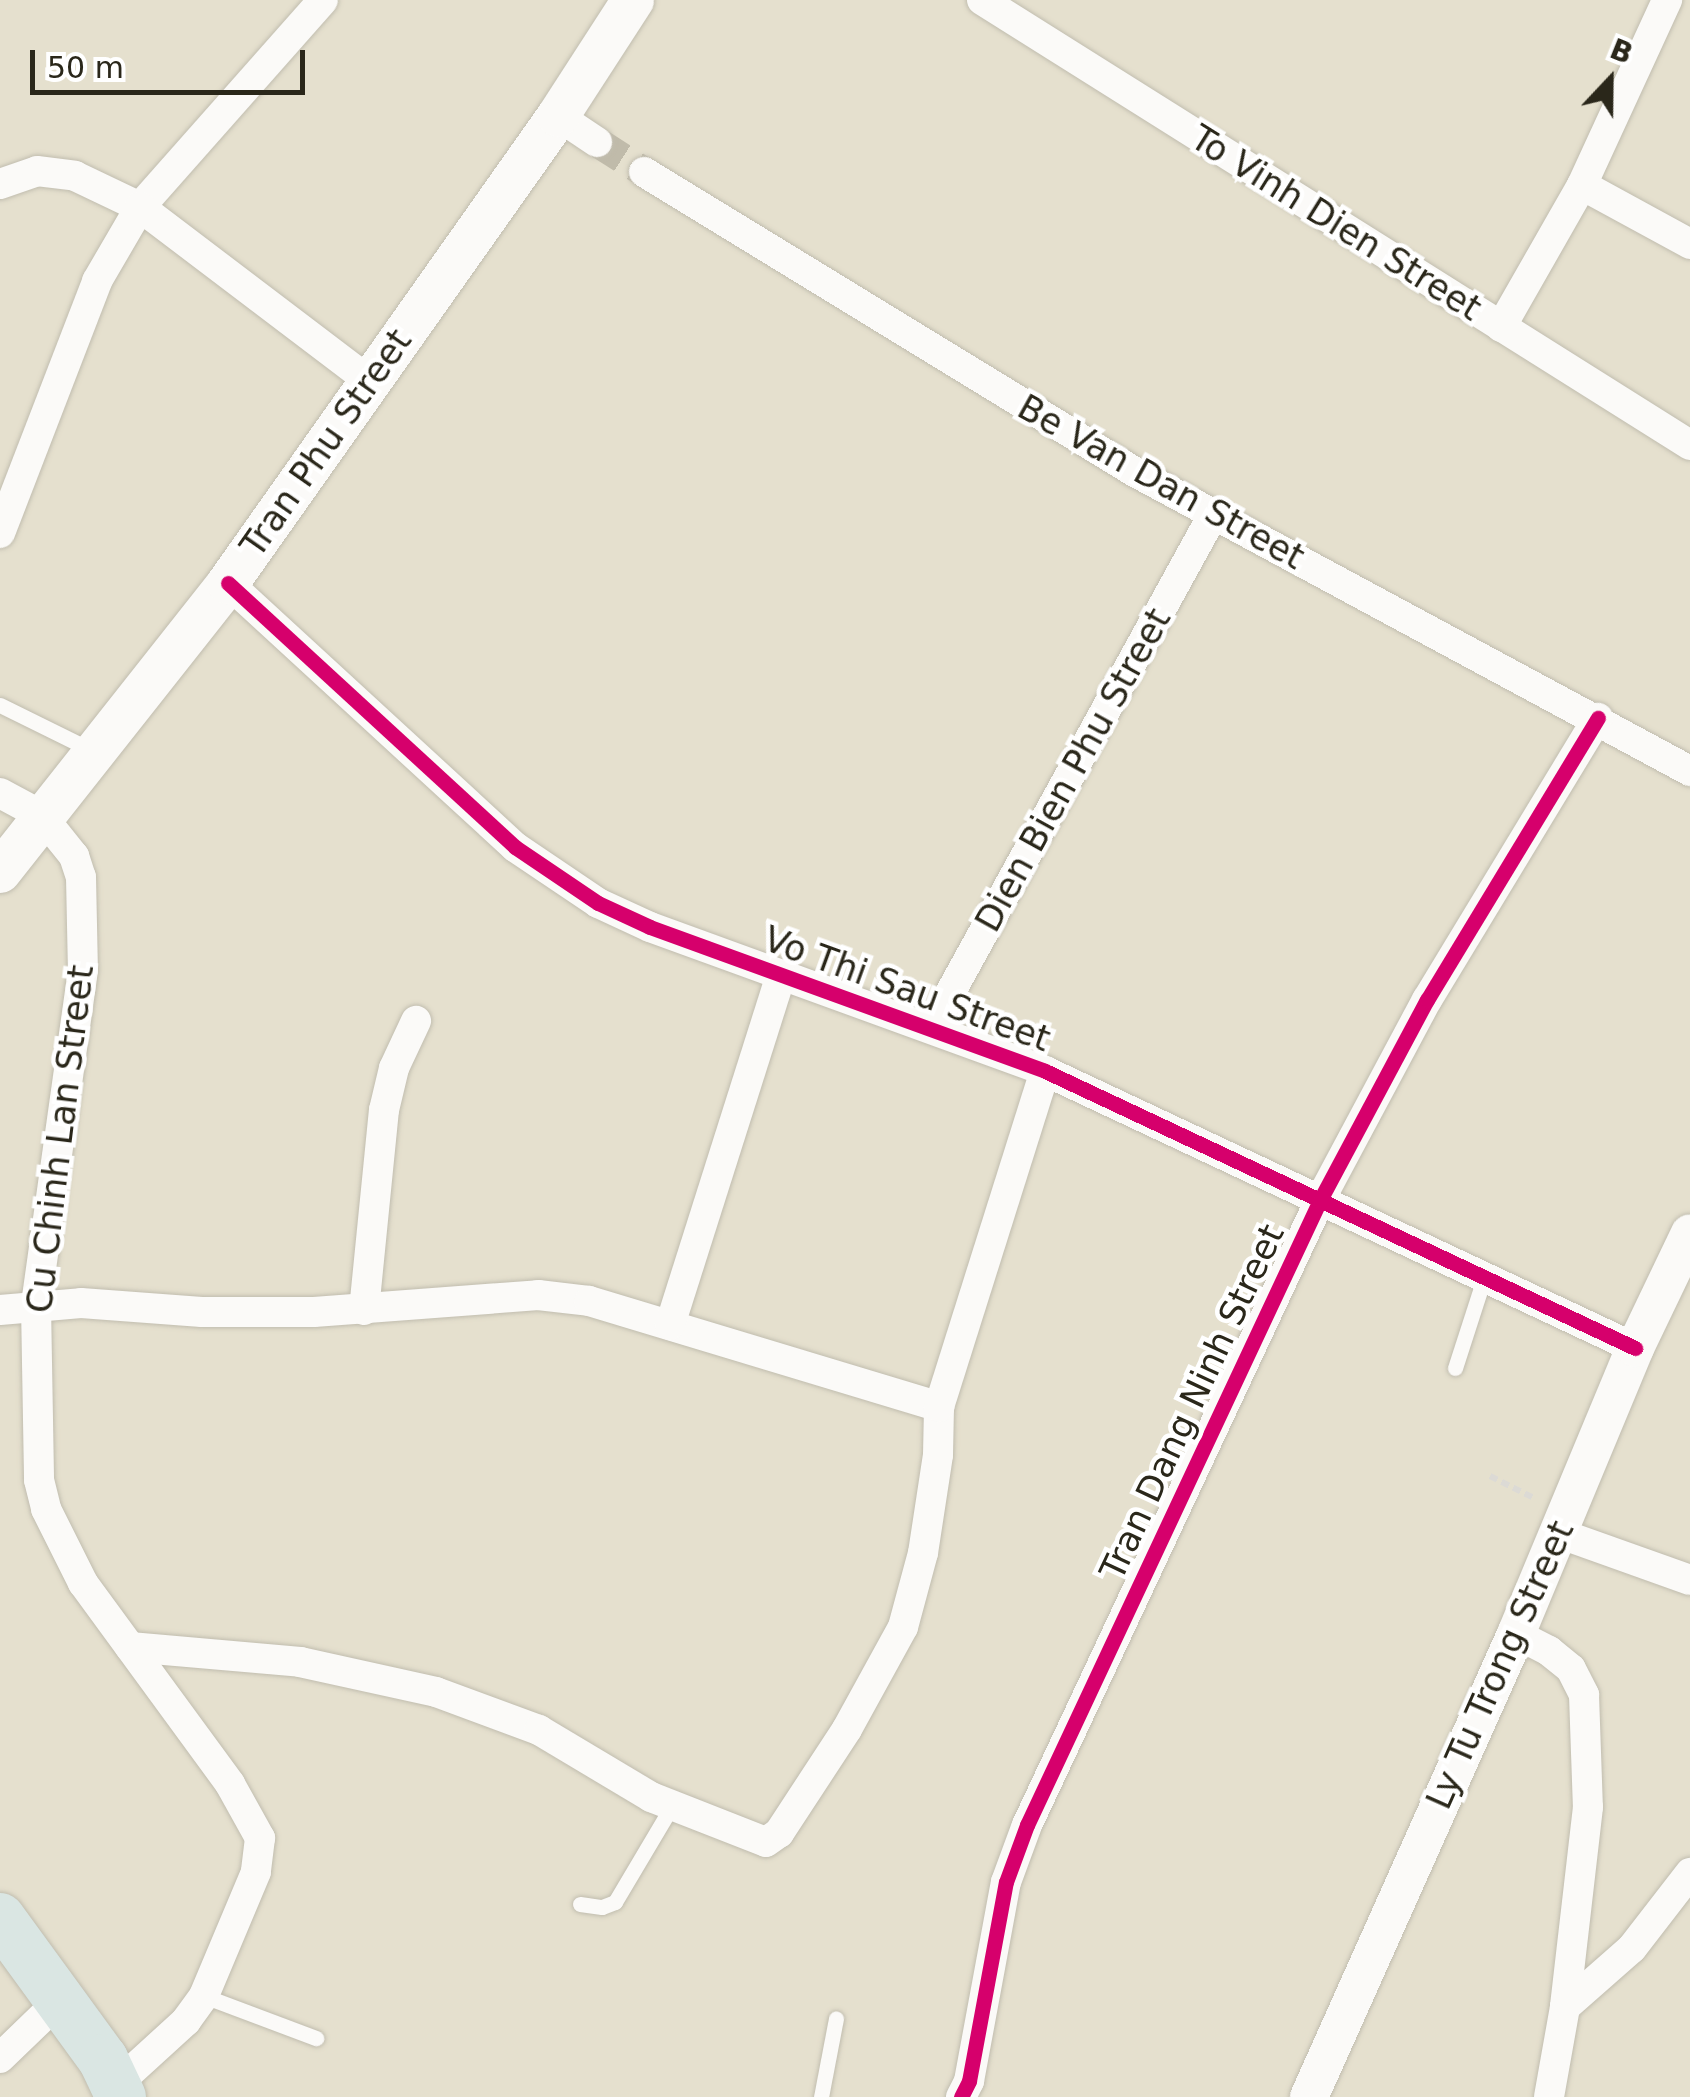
<!DOCTYPE html>
<html>
<head>
<meta charset="utf-8">
<style>
	body { margin:0 }
	#map { position:relative; width:1690px; height:2097px; overflow:hidden; background:#e5e0ce; font-family:"DejaVu Sans",sans-serif }
	div>[style] { position:absolute }
	[style*='--x'] { left:calc(var(--x)*1px); top:calc(var(--y)*1px); width:calc(var(--w)*1px); rotate:calc(var(--a)*1deg) }
	.minor-tunnel>* { height:30px; margin-top:-15px; transform-origin:0; background:repeating-linear-gradient(90deg,#c0bbaa 0 30px,transparent 0 45px) }
	.path>* { height:6px; margin-top:-3px; transform-origin:0; background:repeating-linear-gradient(90deg,#dcdad5 0 8px,transparent 0 13px) }
	.roads { filter:drop-shadow(0 0 2px #c1bdaf) drop-shadow(0 0 2px #c1bdaf) }
	.service>* { height:15px; margin:-7.5px; padding:0 7.5px; transform-origin:7.5px; border-radius:7.5px; background:#fbfaf8 }
	.minor>* { height:30px; margin:-15px; padding:0 15px; transform-origin:15px; border-radius:15px; background:#fbfaf8 }
	.tertiary>* { height:38px; margin:-19px; padding:0 19px; transform-origin:19px; border-radius:19px; background:#fbfaf8 }
	.secondary>* { height:42px; margin:-21px; padding:0 21px; transform-origin:21px; border-radius:21px; background:#fbfaf8 }
	.primary>* { height:50px; margin:-25px; padding:0 25px; transform-origin:25px; border-radius:25px; background:#dae6e3 }
	.cycleway>* { height:15px; margin:-7.5px; padding:0 7.5px; transform-origin:7.5px; border-radius:7.5px; background:#d6006c }
	span { translate:-50% -50%; white-space:nowrap; text-align:center; line-height:1.15; -webkit-text-stroke:9px #fff; paint-order:stroke }
	.street-label { font-size:35px; color:#2a271a }
	.north { position:absolute; left:1560px; top:30px; width:100px; height:100px; -webkit-text-stroke:8px #fff; paint-order:stroke; rotate:22deg; font-size:28px; font-weight:700; line-height:40px; text-align:center; color:#2a271a }
	.north::after { content:''; display:block; margin:auto; width:35px; height:45px; background:#2a271a; clip-path:polygon(50% 0,100% 100%,50% 72%,0 100%) }
	.scale { position:absolute; left:30px; top:50px; width:275px; height:45px; box-sizing:border-box; border:5px solid #2a271a; border-top:0; padding-left:12px; font-size:30px; line-height:35px; white-space:nowrap; color:#2a271a; -webkit-text-stroke:8px #fff; paint-order:stroke }
</style>
</head>
<body>
<div id="map">
	<div class="minor-tunnel">
		<div style="--x:597;--y:142;--w:56;--a:32.6"></div>
	</div>
	<div class="path">
		<div style="--x:1490;--y:1476;--w:49;--a:26.6"></div>
	</div>
	<div class="roads">
		<div class="service">
			<div style="--x:0;--y:705;--w:104;--a:26.3"></div>
			<div style="--x:1455;--y:1368;--w:95;--a:-72.1"></div>
			<div style="--x:580;--y:1904;--w:22;--a:8"></div>
			<div style="--x:602;--y:1907;--w:14;--a:-21"></div>
			<div style="--x:615;--y:1902;--w:112;--a:-59.3"></div>
			<div style="--x:204;--y:1996;--w:120;--a:20.6"></div>
			<div style="--x:821;--y:2097;--w:80;--a:-79.2"></div>
		</div>
		<div class="minor">
			<div style="--x:982;--y:0;--w:836;--a:32.15"></div>
			<div style="--x:558;--y:116;--w:47;--a:33.7"></div>
			<div style="--x:644;--y:172;--w:573;--a:31.44"></div>
			<div style="--x:1133;--y:471;--w:633;--a:28.31"></div>
			<div style="--x:0;--y:184;--w:39;--a:-19"></div>
			<div style="--x:37;--y:171;--w:38;--a:7"></div>
			<div style="--x:75;--y:176;--w:72;--a:25.5"></div>
			<div style="--x:140;--y:207;--w:276;--a:-48.5"></div>
			<div style="--x:1582;--y:185;--w:123;--a:28.6"></div>
			<div style="--x:1501;--y:327;--w:163;--a:-60.3"></div>
			<div style="--x:1582;--y:185;--w:204;--a:-65.3"></div>
			<div style="--x:0;--y:533;--w:270;--a:-68.9"></div>
			<div style="--x:97;--y:281;--w:86;--a:-59.8"></div>
			<div style="--x:140;--y:207;--w:286;--a:37.2"></div>
			<div style="--x:228;--y:583;--w:390;--a:42.6"></div>
			<div style="--x:515;--y:847;--w:100;--a:34"></div>
			<div style="--x:598;--y:903;--w:57;--a:24.8"></div>
			<div style="--x:650;--y:927;--w:420;--a:20"></div>
			<div style="--x:1045;--y:1071;--w:652;--a:25.15"></div>
			<div style="--x:0;--y:793;--w:47;--a:28.2"></div>
			<div style="--x:41;--y:815;--w:53;--a:51.2"></div>
			<div style="--x:74;--y:856;--w:22;--a:72"></div>
			<div style="--x:81;--y:877;--w:93;--a:88.8"></div>
			<div style="--x:83;--y:970;--w:338;--a:98"></div>
			<div style="--x:36;--y:1305;--w:175;--a:89"></div>
			<div style="--x:39;--y:1480;--w:30;--a:76"></div>
			<div style="--x:46;--y:1509;--w:83;--a:63.4"></div>
			<div style="--x:83;--y:1583;--w:249;--a:53.8"></div>
			<div style="--x:230;--y:1784;--w:62;--a:60.9"></div>
			<div style="--x:260;--y:1838;--w:34;--a:97"></div>
			<div style="--x:256;--y:1872;--w:134;--a:112.8"></div>
			<div style="--x:204;--y:1996;--w:31;--a:126"></div>
			<div style="--x:186;--y:2021;--w:92;--a:137.6"></div>
			<div style="--x:932;--y:1026;--w:585;--a:-61.2"></div>
			<div style="--x:0;--y:1310;--w:81;--a:-4.9"></div>
			<div style="--x:81;--y:1303;--w:121;--a:4.3"></div>
			<div style="--x:202;--y:1312;--w:112;--a:0"></div>
			<div style="--x:314;--y:1312;--w:225;--a:-4.3"></div>
			<div style="--x:538;--y:1295;--w:51;--a:6.7"></div>
			<div style="--x:589;--y:1301;--w:366;--a:16.8"></div>
			<div style="--x:364;--y:1310;--w:201;--a:-84.3"></div>
			<div style="--x:384;--y:1110;--w:43;--a:-76.6"></div>
			<div style="--x:394;--y:1068;--w:52;--a:-64.9"></div>
			<div style="--x:670;--y:1325;--w:367;--a:-72.4"></div>
			<div style="--x:1558;--y:1533;--w:140;--a:19.6"></div>
			<div style="--x:1516;--y:1634;--w:37;--a:27"></div>
			<div style="--x:1549;--y:1651;--w:28;--a:39"></div>
			<div style="--x:1571;--y:1669;--w:29;--a:63"></div>
			<div style="--x:1584;--y:1695;--w:112;--a:88"></div>
			<div style="--x:1588;--y:1807;--w:201;--a:96.6"></div>
			<div style="--x:1565;--y:2007;--w:91;--a:100.1"></div>
			<div style="--x:130;--y:1647;--w:171;--a:5"></div>
			<div style="--x:300;--y:1662;--w:139;--a:12.4"></div>
			<div style="--x:436;--y:1692;--w:110;--a:20.3"></div>
			<div style="--x:539;--y:1730;--w:131;--a:30.9"></div>
			<div style="--x:651;--y:1797;--w:123;--a:21.4"></div>
			<div style="--x:766;--y:1842;--w:16;--a:-35"></div>
			<div style="--x:779;--y:1833;--w:124;--a:-56.8"></div>
			<div style="--x:847;--y:1729;--w:116;--a:-61.2"></div>
			<div style="--x:903;--y:1627;--w:77;--a:-74.9"></div>
			<div style="--x:923;--y:1553;--w:99;--a:-81.3"></div>
			<div style="--x:938;--y:1455;--w:48;--a:-88.8"></div>
			<div style="--x:939;--y:1407;--w:352;--a:-72.5"></div>
			<div style="--x:1565;--y:2007;--w:89;--a:-41.4"></div>
			<div style="--x:1632;--y:1948;--w:95;--a:-52.3"></div>
			<div style="--x:0;--y:2058;--w:83;--a:-44"></div>
			<div style="--x:961;--y:2097;--w:18;--a:-63"></div>
			<div style="--x:969;--y:2081;--w:202;--a:-79.5"></div>
			<div style="--x:1006;--y:1882;--w:61;--a:-69.8"></div>
			<div style="--x:1027;--y:1825;--w:690;--a:-64.88"></div>
			<div style="--x:1320;--y:1200;--w:227;--a:-61.9"></div>
			<div style="--x:1427;--y:1000;--w:330;--a:-58.8"></div>
		</div>
		<div class="tertiary">
			<div style="--x:1309;--y:2097;--w:507;--a:-65.91"></div>
			<div style="--x:1516;--y:1634;--w:310;--a:-67.4"></div>
			<div style="--x:1635;--y:1348;--w:127;--a:-64.4"></div>
		</div>
		<div class="secondary">
			<div style="--x:0;--y:872;--w:368;--a:-51.7"></div>
			<div style="--x:228;--y:583;--w:572;--a:-54.75"></div>
			<div style="--x:558;--y:116;--w:138;--a:-57.1"></div>
		</div>
		<div class="primary">
			<div style="--x:0;--y:1918;--w:175;--a:53.9"></div>
			<div style="--x:103;--y:2059;--w:42;--a:64.7"></div>
		</div>
	</div>
	<div class="cycleway">
		<div style="--x:228;--y:583;--w:390;--a:42.6"></div>
		<div style="--x:515;--y:847;--w:100;--a:34"></div>
		<div style="--x:598;--y:903;--w:57;--a:24.8"></div>
		<div style="--x:650;--y:927;--w:420;--a:20"></div>
		<div style="--x:1045;--y:1071;--w:652;--a:25.15"></div>
		<div style="--x:961;--y:2097;--w:18;--a:-63"></div>
		<div style="--x:969;--y:2081;--w:202;--a:-79.5"></div>
		<div style="--x:1006;--y:1882;--w:61;--a:-69.8"></div>
		<div style="--x:1027;--y:1825;--w:690;--a:-64.88"></div>
		<div style="--x:1320;--y:1200;--w:227;--a:-61.9"></div>
		<div style="--x:1427;--y:1000;--w:330;--a:-58.8"></div>
	</div>
	<div class="street-label">
		<span style="left:1336px;top:223px;rotate:32deg">To Vinh Dien Street</span>
		<span style="left:326px;top:443px;rotate:-55deg">Tran Phu Street</span>
		<span style="left:1161px;top:482px;rotate:29deg">Be Van Dan Street</span>
		<span style="left:1073px;top:770px;rotate:-61deg">Dien Bien Phu Street</span>
		<span style="left:907px;top:989px;rotate:20deg">Vo Thi Sau Street</span>
		<span style="left:60px;top:1139px;rotate:-83deg">Cu Chinh Lan Street</span>
		<span style="left:1192px;top:1402px;rotate:-65deg">Tran Dang Ninh Street</span>
		<span style="left:1500px;top:1665px;rotate:-66deg">Ly Tu Trong Street</span>
	</div>
	<div class="north">B</div>
	<div class="scale">50 m</div>
</div>
</body>
</html>
